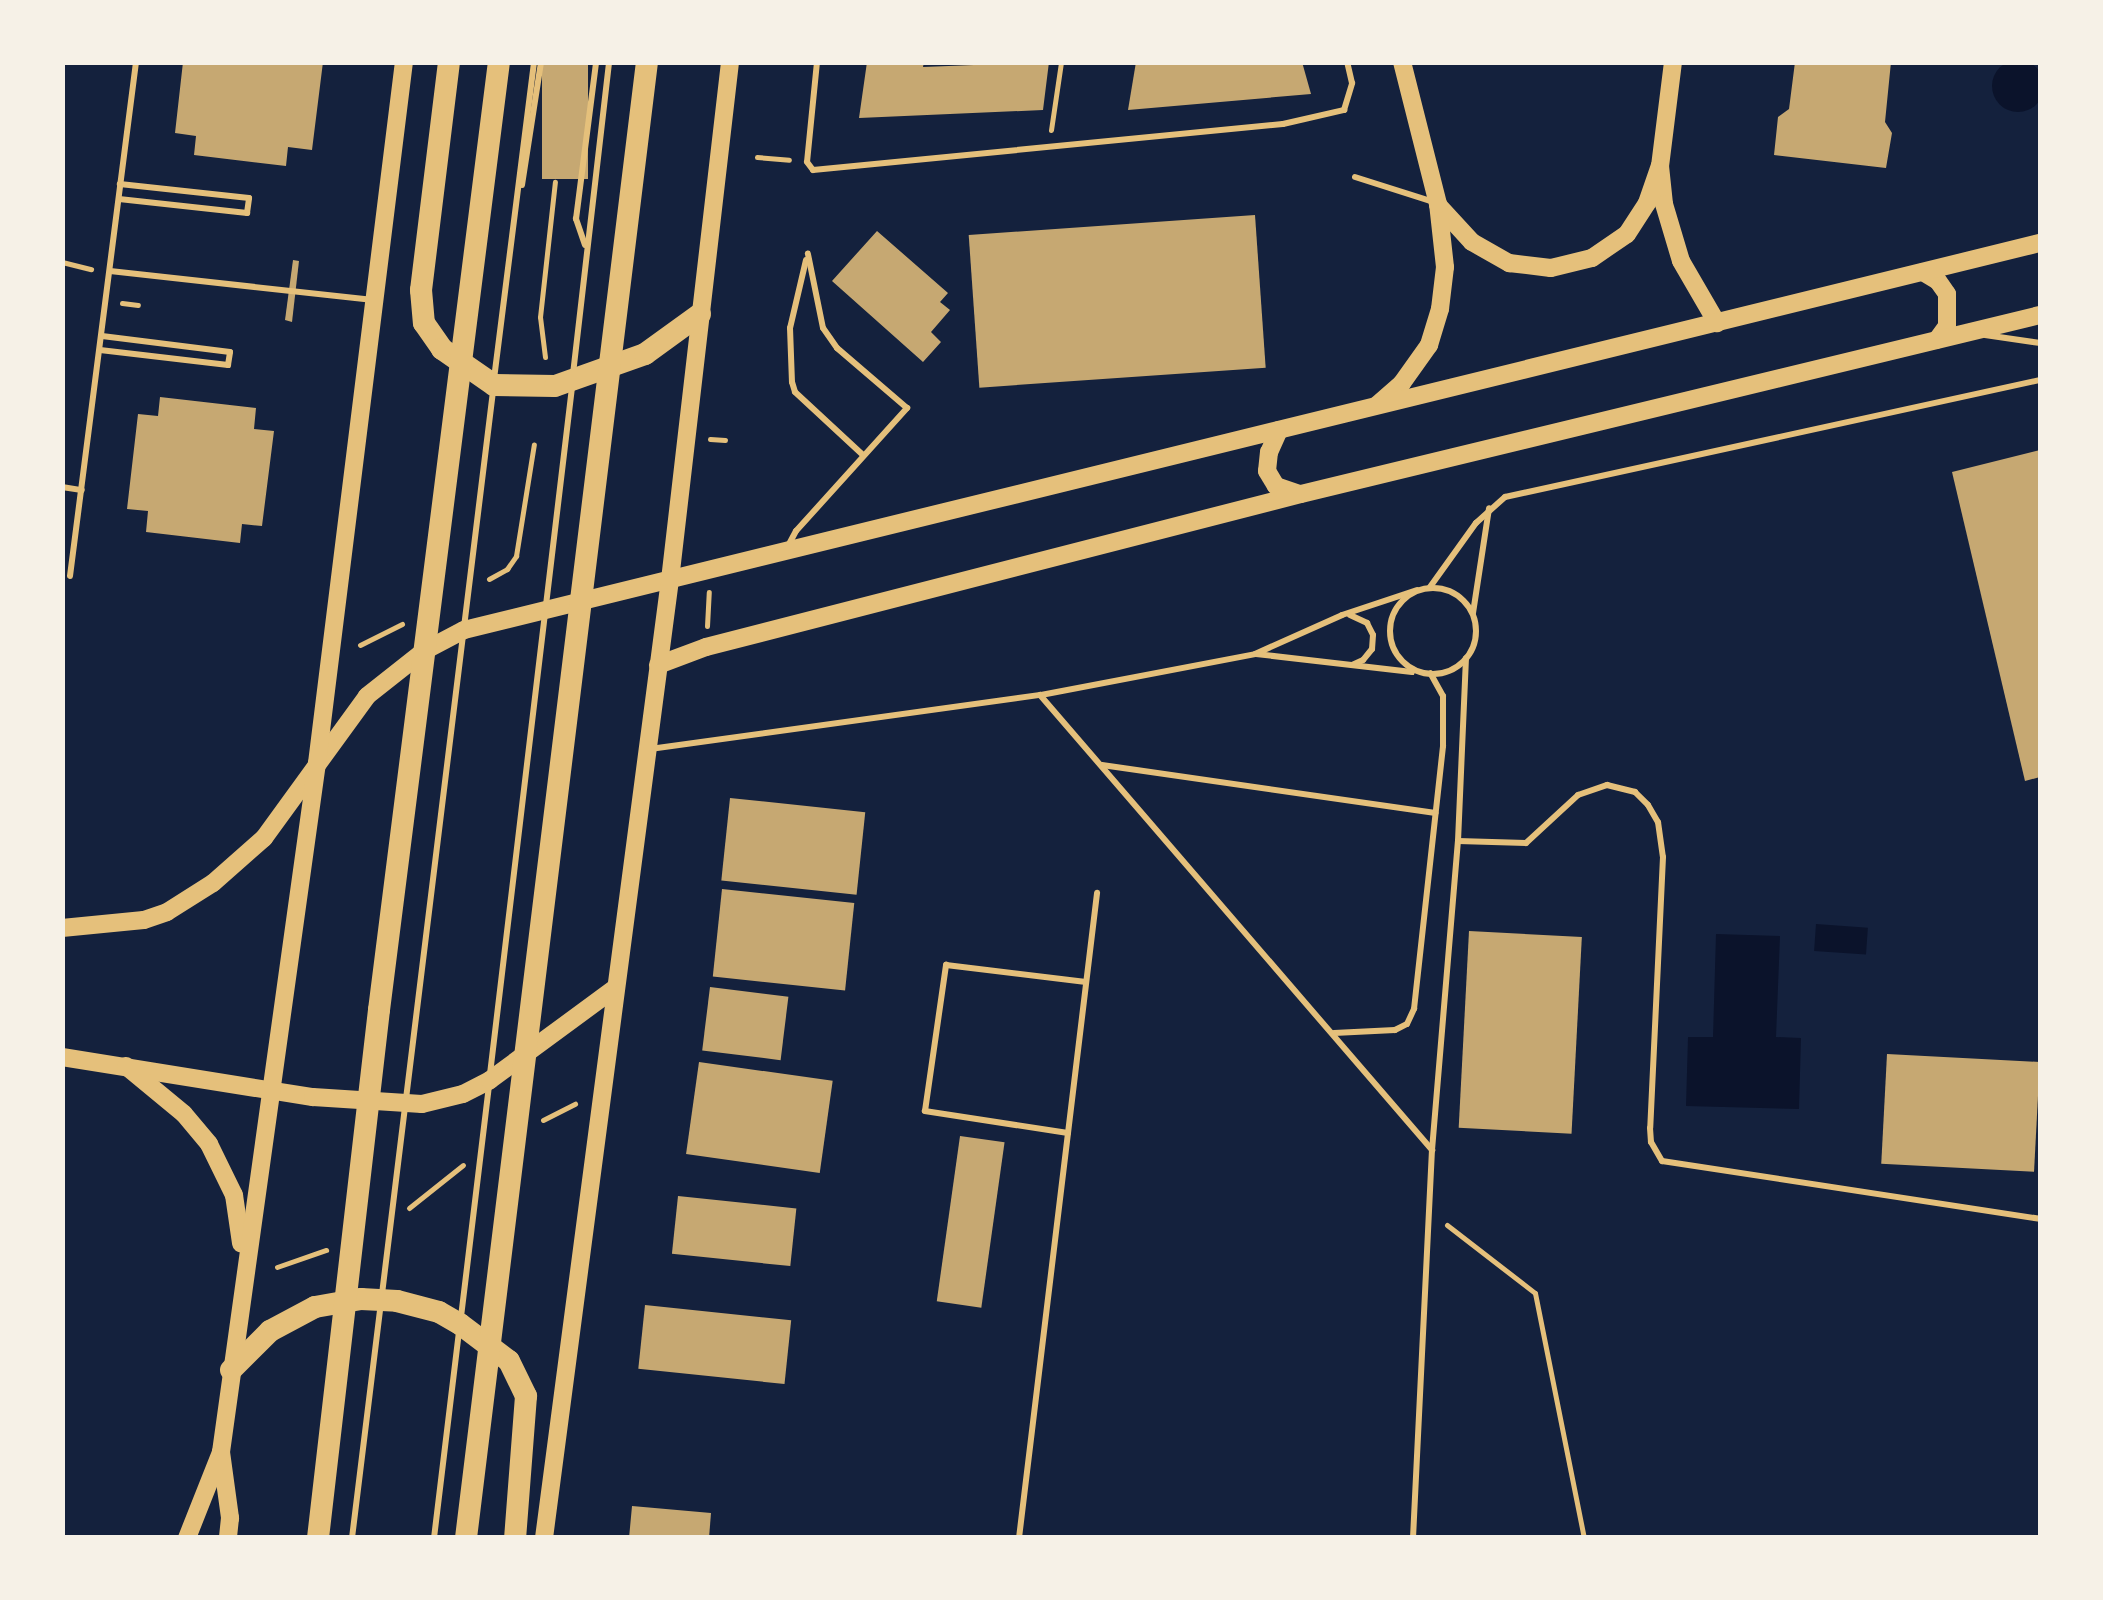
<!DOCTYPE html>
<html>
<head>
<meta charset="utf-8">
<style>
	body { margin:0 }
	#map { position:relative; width:2103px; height:1600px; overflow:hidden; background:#14213d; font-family:"Fira Sans",sans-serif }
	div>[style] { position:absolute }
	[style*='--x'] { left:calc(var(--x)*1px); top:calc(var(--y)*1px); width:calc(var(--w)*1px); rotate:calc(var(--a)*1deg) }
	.water>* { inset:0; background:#0b132b; transform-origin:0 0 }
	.round { border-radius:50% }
	.building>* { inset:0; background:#c6a872; transform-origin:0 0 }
	.path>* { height:5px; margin:-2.5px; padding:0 2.5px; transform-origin:2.5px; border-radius:2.5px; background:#e5c07b }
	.service>* { height:6px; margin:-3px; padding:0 3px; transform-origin:3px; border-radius:3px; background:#e5c07b }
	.service>.ring { margin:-3px; padding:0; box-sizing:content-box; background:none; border:6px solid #e5c07b; border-radius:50% }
	.tertiary>* { height:18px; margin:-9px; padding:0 9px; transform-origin:9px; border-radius:9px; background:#e5c07b }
	.secondary>* { height:18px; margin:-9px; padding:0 9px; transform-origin:9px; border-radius:9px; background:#e5c07b }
	.trunk>* { height:22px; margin:-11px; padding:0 11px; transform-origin:11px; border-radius:11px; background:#e5c07b }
	span { translate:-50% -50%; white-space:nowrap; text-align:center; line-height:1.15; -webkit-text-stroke:8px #f6f1e7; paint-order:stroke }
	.frame { position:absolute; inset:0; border:65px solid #f6f1e7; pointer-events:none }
</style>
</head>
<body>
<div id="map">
	<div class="water">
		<div class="round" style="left:1992px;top:60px;width:52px;height:52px"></div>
		<div style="left:1816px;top:924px;width:52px;height:27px;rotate:4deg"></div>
		<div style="clip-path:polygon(1716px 934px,1780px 936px,1776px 1037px,1801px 1038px,1799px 1109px,1686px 1106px,1688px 1037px,1713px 1037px)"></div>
	</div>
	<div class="building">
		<div style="clip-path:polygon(183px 62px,323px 62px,312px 150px,288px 147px,286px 166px,194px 155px,196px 136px,175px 133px)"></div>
		<div style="left:542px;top:62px;width:46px;height:117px"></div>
		<div style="clip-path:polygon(867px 62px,924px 62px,923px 67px,1049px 62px,1043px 110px,859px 118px)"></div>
		<div style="clip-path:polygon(1136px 62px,1302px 62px,1311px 94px,1128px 110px)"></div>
		<div style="clip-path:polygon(1795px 62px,1891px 62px,1885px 122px,1892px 133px,1886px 168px,1774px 155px,1778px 117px,1789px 109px)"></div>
		<div style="left:1255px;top:215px;width:153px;height:287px;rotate:86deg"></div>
		<div style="clip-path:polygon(877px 231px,948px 293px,940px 302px,950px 310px,931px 332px,941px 342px,923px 362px,832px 281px)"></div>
		<div style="clip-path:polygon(293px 260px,299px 261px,292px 322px,285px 320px)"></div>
		<div style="clip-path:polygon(160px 397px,256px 408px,254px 429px,274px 431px,262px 526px,242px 524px,240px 543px,146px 532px,148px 511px,127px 509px,138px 414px,158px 416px)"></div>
		<div style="clip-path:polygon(2040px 450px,2040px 777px,2025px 781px,1952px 472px)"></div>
		<div style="left:730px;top:798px;width:136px;height:83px;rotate:6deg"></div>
		<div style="left:722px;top:889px;width:133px;height:88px;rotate:6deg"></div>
		<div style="left:1469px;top:931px;width:113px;height:197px;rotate:3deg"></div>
		<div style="left:710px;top:987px;width:79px;height:64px;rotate:7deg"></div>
		<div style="left:1887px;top:1054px;width:153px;height:110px;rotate:3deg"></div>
		<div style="left:699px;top:1062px;width:135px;height:93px;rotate:8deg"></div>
		<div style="left:960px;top:1136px;width:45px;height:167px;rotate:8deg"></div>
		<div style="left:678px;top:1196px;width:119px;height:58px;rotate:6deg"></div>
		<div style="left:645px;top:1305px;width:147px;height:64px;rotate:6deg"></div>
		<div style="clip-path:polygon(632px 1506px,711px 1513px,709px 1538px,629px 1538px)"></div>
	</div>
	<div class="path">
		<div style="--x:1051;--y:130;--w:69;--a:-81.6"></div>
		<div style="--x:757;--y:157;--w:32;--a:5"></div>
		<div style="--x:62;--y:262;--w:30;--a:14"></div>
		<div style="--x:122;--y:303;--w:16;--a:7"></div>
		<div style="--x:545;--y:357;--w:40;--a:-97.1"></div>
		<div style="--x:540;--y:317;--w:136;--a:-83.7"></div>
		<div style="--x:710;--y:439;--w:15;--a:4"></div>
		<div style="--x:489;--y:579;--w:21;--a:-29"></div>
		<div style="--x:507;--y:569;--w:16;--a:-55"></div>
		<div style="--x:516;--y:556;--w:113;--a:-80.9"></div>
		<div style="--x:707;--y:626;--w:34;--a:-87"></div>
		<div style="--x:360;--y:645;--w:47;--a:-26.6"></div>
		<div style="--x:543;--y:1120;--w:36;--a:-27"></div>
		<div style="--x:409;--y:1208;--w:69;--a:-38.5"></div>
		<div style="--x:1447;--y:1225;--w:111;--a:37.7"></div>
		<div style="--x:1535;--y:1293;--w:250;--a:78.7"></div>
		<div style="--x:277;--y:1267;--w:52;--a:-19.1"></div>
	</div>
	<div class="service">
		<div style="--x:817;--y:62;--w:100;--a:95.7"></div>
		<div style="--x:807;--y:162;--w:10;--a:53"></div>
		<div style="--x:813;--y:170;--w:472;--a:-5.6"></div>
		<div style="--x:1283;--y:124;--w:63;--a:-12.9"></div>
		<div style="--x:1344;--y:110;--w:28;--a:-73"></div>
		<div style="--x:1352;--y:83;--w:22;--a:-103"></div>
		<div style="--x:1355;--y:177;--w:83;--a:17.6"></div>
		<div style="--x:522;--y:185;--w:124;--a:-81.2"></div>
		<div style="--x:119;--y:199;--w:129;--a:6.2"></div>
		<div style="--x:247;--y:213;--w:15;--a:-82"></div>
		<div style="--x:249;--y:198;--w:130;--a:-173.8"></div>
		<div style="--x:585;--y:245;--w:28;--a:-109"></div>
		<div style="--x:576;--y:219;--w:158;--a:-82.7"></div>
		<div style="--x:806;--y:260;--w:70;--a:103.2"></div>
		<div style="--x:790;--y:328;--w:54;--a:87.9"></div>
		<div style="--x:792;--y:382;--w:10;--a:73"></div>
		<div style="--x:795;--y:392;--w:93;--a:42.8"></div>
		<div style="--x:110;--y:271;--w:265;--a:6.3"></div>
		<div style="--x:1985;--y:335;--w:56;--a:8.3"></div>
		<div style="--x:100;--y:350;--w:129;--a:6.7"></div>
		<div style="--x:228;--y:365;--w:13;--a:-81"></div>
		<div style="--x:230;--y:352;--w:129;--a:-172.9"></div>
		<div style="--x:573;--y:374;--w:314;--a:-83.4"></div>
		<div style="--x:494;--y:379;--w:320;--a:-82.8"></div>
		<div style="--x:62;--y:487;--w:20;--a:9"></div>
		<div style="--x:788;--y:546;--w:17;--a:-62"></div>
		<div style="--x:796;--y:531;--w:166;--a:-47.9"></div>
		<div style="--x:907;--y:408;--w:92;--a:-139.4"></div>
		<div style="--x:837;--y:348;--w:24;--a:-125"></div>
		<div style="--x:823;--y:328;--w:76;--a:-101.5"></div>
		<div style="--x:70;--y:576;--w:518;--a:-82.68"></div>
		<div style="--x:1430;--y:587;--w:79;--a:-54.3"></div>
		<div style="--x:1476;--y:523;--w:39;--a:-42"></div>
		<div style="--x:1505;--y:497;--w:548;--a:-12.34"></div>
		<div class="ring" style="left:1390px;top:588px;width:80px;height:80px"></div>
		<div style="--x:1473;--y:613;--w:106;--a:-81.3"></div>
		<div style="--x:1350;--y:615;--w:19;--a:25"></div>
		<div style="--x:1367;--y:623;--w:13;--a:63"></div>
		<div style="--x:1373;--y:635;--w:14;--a:94"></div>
		<div style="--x:1372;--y:649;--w:14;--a:129"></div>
		<div style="--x:1363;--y:660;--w:12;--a:156"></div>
		<div style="--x:1256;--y:654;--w:157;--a:6.6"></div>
		<div style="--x:1041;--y:695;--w:218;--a:-10.8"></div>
		<div style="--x:1255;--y:654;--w:95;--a:-24.1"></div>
		<div style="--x:1342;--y:615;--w:79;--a:-18.4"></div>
		<div style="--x:650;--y:749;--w:394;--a:-7.9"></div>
		<div style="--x:1040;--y:695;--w:601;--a:49.25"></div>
		<div style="--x:1102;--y:765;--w:337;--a:8.2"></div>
		<div style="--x:1458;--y:841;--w:68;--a:1.7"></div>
		<div style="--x:1526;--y:843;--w:71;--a:-42.7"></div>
		<div style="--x:1578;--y:795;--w:31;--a:-19"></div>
		<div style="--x:1607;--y:785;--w:29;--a:14"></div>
		<div style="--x:1635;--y:792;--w:18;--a:45"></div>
		<div style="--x:1648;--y:805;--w:20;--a:60"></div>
		<div style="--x:1658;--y:822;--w:35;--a:82"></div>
		<div style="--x:1663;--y:857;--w:271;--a:92.7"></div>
		<div style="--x:1650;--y:1128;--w:14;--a:86"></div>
		<div style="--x:1651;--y:1142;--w:22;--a:60"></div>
		<div style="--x:1662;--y:1161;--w:382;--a:8.7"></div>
		<div style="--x:1334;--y:1033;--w:61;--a:-2.8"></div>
		<div style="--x:1395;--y:1030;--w:13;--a:-27"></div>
		<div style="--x:1407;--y:1024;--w:17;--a:-65"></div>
		<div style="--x:1414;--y:1009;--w:265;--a:-83.7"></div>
		<div style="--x:1443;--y:746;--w:50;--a:-90"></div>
		<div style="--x:1443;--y:696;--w:26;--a:-119"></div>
		<div style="--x:490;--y:1074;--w:692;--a:-83.19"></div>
		<div style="--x:1068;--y:1133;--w:145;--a:-171.3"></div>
		<div style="--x:925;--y:1111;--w:148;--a:-81.8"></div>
		<div style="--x:946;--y:965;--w:141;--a:6.9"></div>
		<div style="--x:461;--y:1317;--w:232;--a:-83.1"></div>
		<div style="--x:352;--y:1538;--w:1156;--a:-82.99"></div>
		<div style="--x:434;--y:1538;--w:209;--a:-83.1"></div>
		<div style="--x:1019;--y:1538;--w:650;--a:-83.1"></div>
		<div style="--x:1413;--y:1538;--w:388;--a:-87.2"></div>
		<div style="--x:1432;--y:1150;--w:310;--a:-85.2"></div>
		<div style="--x:1458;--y:841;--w:183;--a:-87.5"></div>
	</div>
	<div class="tertiary">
		<div style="--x:1673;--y:62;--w:105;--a:97.1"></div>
		<div style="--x:1660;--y:166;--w:38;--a:84"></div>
		<div style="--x:1664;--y:204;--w:59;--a:73.4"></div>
		<div style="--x:1681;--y:261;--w:72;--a:59.9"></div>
		<div style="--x:1438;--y:205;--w:50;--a:47.4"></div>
		<div style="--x:1472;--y:242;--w:43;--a:29.6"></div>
		<div style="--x:1509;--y:263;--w:42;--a:6.8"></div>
		<div style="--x:1551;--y:268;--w:42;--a:-13.7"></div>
		<div style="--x:1592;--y:258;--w:42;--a:-34.4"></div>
		<div style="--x:1627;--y:234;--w:37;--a:-57"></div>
		<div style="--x:1647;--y:203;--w:39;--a:-71"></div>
		<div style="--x:1923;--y:272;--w:17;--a:31"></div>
		<div style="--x:1938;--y:281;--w:16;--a:55"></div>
		<div style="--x:1947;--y:294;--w:32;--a:90"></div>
		<div style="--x:1947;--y:326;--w:17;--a:126"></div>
		<div style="--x:1377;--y:405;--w:33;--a:-41"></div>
		<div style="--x:1402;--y:383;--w:47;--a:-54.6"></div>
		<div style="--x:1429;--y:345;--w:38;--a:-73"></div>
		<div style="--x:1440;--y:309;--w:42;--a:-83.2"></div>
		<div style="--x:1445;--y:267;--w:63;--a:-96.3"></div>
		<div style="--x:1438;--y:204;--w:146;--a:-104.2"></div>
		<div style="--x:1279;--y:430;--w:24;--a:114"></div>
		<div style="--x:1269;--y:452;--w:19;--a:96"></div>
		<div style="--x:1267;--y:471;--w:17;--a:59"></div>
		<div style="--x:1276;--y:486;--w:24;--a:19"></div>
		<div style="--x:658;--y:665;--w:51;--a:-20.6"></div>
		<div style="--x:706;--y:647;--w:614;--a:-14.42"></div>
		<div style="--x:1301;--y:494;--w:760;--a:-13.62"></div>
		<div style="--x:62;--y:928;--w:82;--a:-5.6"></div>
		<div style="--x:144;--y:920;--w:24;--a:-19"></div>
		<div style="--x:167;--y:912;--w:54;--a:-32.2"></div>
		<div style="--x:213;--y:883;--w:68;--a:-41.4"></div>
		<div style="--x:264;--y:838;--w:175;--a:-54"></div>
		<div style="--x:367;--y:696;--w:73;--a:-38.3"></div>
		<div style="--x:424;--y:651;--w:45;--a:-27.7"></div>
		<div style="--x:464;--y:630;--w:1623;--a:-13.8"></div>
		<div style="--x:62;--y:1057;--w:254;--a:9.1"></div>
		<div style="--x:313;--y:1097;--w:109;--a:3.7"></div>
		<div style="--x:422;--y:1104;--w:42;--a:-13.7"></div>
		<div style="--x:463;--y:1094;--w:30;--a:-27"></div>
		<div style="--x:490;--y:1080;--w:154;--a:-36.3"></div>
	</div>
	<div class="secondary">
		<div style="--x:126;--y:1066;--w:75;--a:39.6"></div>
		<div style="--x:184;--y:1114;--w:39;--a:50"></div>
		<div style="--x:209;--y:1144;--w:57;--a:63.9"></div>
		<div style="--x:234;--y:1195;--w:49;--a:81.7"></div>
		<div style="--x:221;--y:1452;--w:67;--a:82.2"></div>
		<div style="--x:230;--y:1518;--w:20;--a:96"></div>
		<div style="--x:187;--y:1538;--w:92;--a:-68.4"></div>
		<div style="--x:221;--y:1452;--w:696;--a:-82.07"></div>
		<div style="--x:317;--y:763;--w:706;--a:-82.93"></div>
		<div style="--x:544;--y:1538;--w:966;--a:-82.51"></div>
		<div style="--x:670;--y:580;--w:521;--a:-83.39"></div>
	</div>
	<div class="trunk">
		<div style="--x:449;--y:62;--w:230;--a:97"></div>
		<div style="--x:421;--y:290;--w:33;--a:85"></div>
		<div style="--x:424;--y:323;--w:32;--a:55"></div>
		<div style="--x:442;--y:349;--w:63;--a:34.7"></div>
		<div style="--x:494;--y:385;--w:61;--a:0.9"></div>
		<div style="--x:555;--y:386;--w:96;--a:-19.6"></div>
		<div style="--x:645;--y:354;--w:68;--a:-36"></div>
		<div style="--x:231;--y:1370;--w:55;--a:-45"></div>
		<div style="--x:270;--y:1331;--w:51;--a:-28.1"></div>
		<div style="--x:315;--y:1307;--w:47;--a:-9.9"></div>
		<div style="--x:361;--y:1299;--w:36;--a:3"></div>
		<div style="--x:397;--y:1301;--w:43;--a:14.7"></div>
		<div style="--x:439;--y:1312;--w:24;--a:30"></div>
		<div style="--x:460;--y:1324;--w:61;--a:37.1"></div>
		<div style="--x:509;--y:1361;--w:39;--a:64"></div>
		<div style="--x:526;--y:1396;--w:142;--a:94.4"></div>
		<div style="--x:318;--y:1538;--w:532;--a:-83.41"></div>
		<div style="--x:379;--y:1010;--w:956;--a:-82.79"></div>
		<div style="--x:466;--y:1538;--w:1487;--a:-83.01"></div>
	</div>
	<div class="frame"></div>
</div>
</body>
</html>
